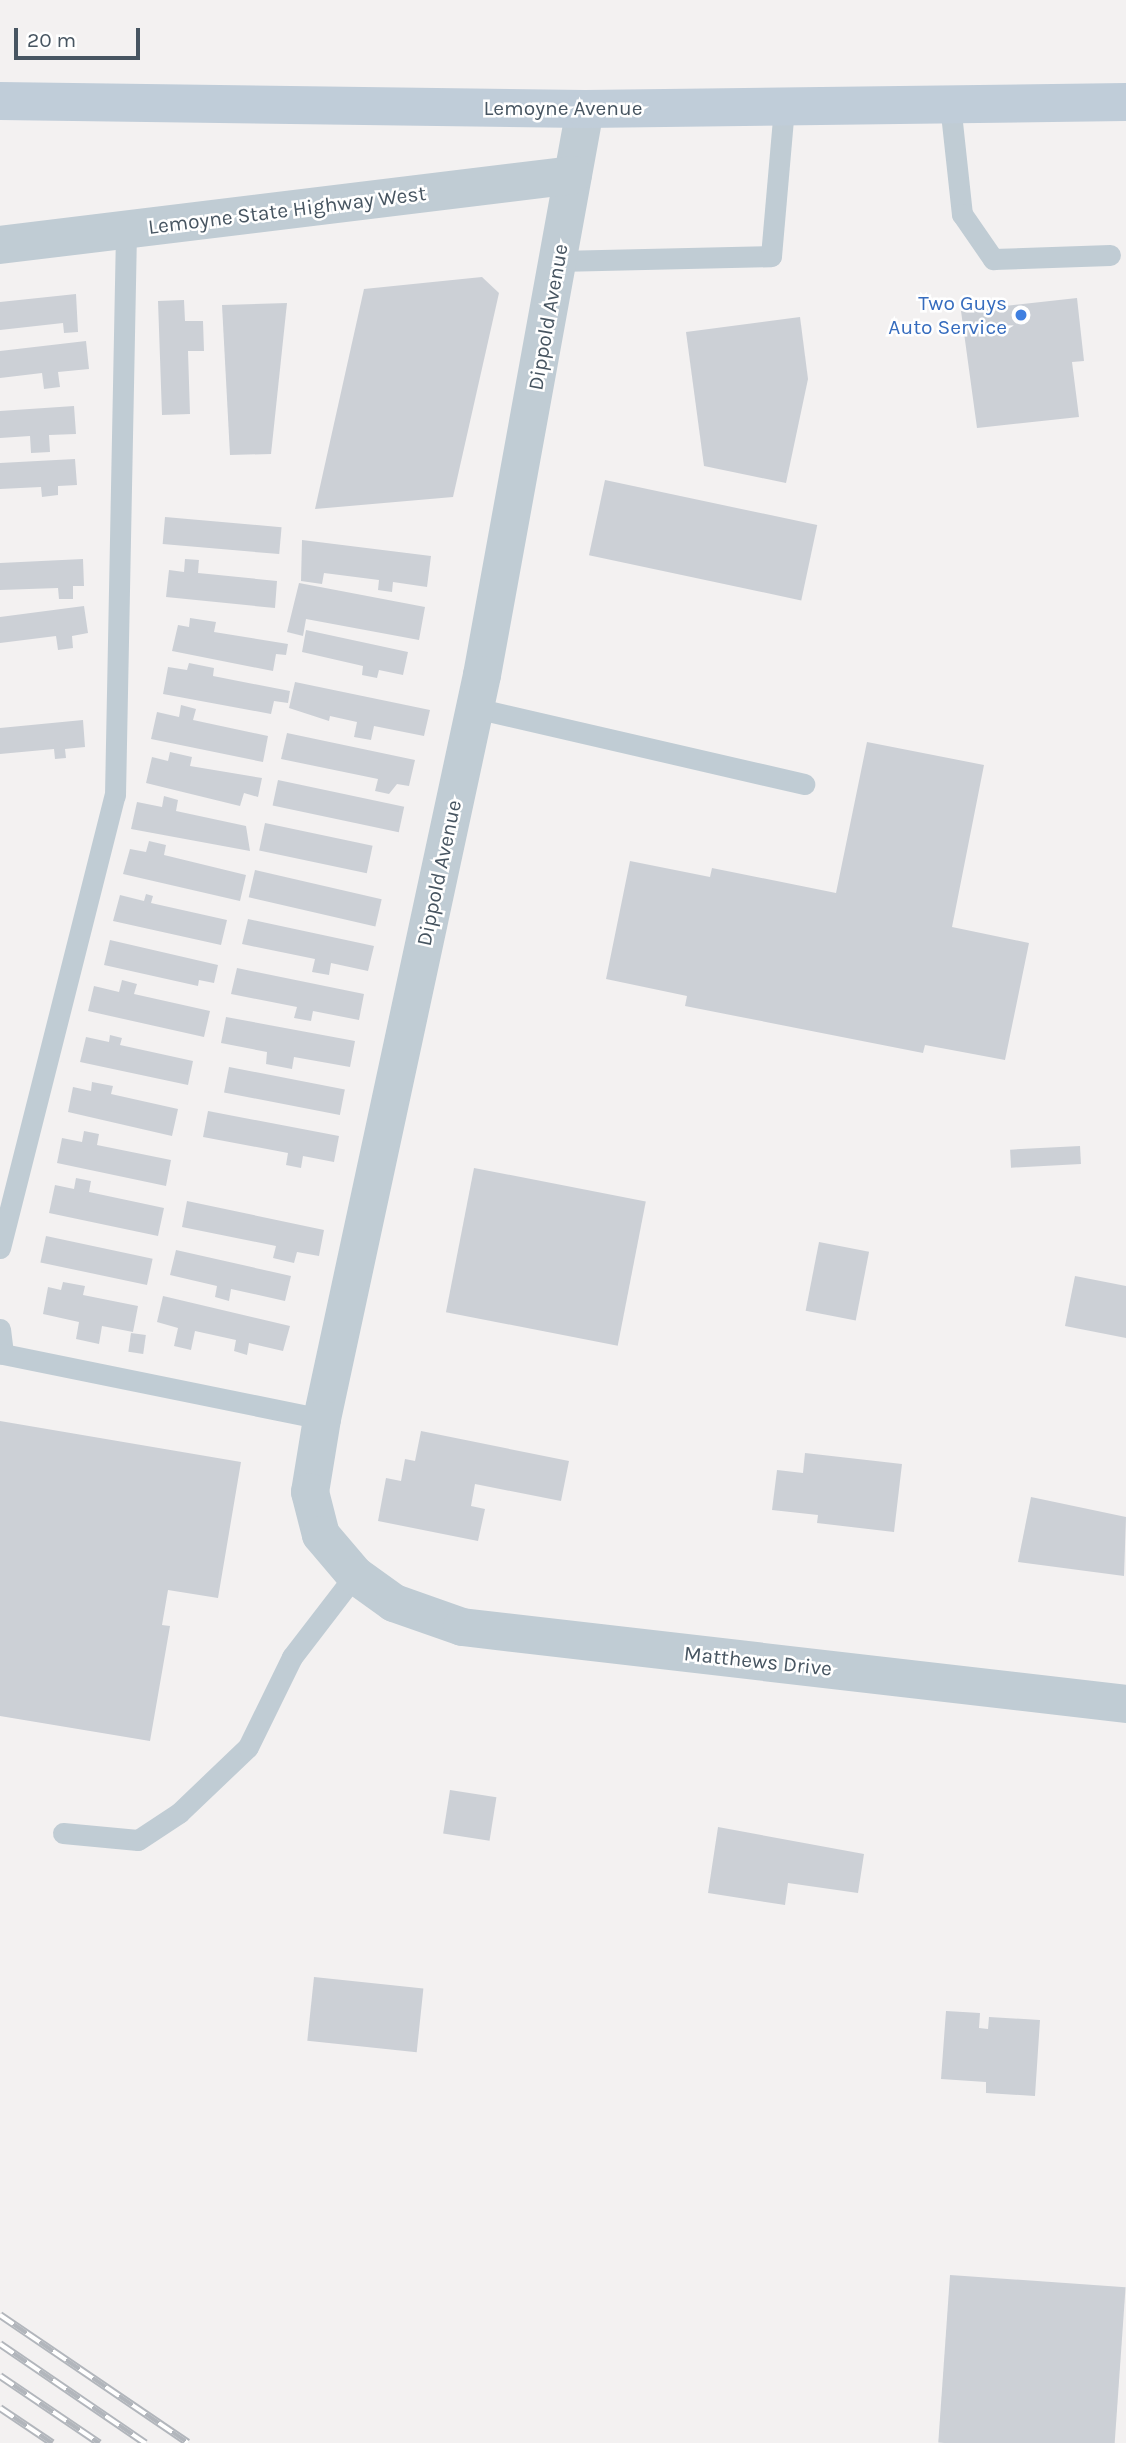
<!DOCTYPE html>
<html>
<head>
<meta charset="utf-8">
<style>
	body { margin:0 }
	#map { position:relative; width:1126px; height:2443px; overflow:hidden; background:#f3f1f1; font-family:Karla,sans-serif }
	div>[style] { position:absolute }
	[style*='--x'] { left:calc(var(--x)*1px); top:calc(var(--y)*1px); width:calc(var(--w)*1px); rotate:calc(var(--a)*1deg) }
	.building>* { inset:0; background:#ccd0d6; transform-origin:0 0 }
	.lane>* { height:21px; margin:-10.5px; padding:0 10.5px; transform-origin:10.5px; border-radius:10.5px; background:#c0ccd4 }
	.street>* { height:38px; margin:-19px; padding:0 19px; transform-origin:19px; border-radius:19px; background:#c0ccd4 }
	.secondary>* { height:38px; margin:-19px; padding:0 19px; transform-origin:19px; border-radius:19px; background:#c0cdd9 }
	.rail>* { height:8px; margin-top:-4px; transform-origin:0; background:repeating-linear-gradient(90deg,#fff 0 16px,#b2b6bc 0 32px); box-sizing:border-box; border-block:2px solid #b2b6bc }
	.dots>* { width:19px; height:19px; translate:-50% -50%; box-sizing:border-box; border:4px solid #fff; border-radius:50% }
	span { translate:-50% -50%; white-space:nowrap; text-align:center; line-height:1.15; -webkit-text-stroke:5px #fff; paint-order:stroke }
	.street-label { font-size:21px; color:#475561 }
	.shop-label { font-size:21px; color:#366cbe }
	.right { translate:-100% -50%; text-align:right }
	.scale { position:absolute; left:14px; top:28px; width:126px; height:32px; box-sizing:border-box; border:4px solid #475561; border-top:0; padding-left:9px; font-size:21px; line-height:24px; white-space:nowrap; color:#475561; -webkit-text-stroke:5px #fff; paint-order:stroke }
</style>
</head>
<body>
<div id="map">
	<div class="building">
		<div style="clip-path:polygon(482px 277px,499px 293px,453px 497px,315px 509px,364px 289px)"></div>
		<div style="clip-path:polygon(76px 294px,78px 332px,64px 333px,63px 323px,0 330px,0 302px)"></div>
		<div style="clip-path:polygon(1077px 298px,1084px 361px,1072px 362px,1079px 417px,977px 428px,961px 311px)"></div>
		<div style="clip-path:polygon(184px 300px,185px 321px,203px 321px,204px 351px,188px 351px,190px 414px,162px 415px,158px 301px)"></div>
		<div style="clip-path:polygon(287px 303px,271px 454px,230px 455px,222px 305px)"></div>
		<div style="clip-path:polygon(800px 317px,808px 379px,786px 483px,704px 466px,686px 332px)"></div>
		<div style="clip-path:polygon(86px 341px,89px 369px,58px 372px,60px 387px,44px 389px,42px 373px,0 378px,0 351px)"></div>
		<div style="clip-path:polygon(74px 406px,76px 434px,49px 435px,50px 452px,31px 453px,30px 436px,0 438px,0 411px)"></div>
		<div style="clip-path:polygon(75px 459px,77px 485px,58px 486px,58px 495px,42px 497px,41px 487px,0 489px,0 463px)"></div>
		<div style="left:605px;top:480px;width:217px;height:77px;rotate:12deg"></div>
		<div style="left:165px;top:517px;width:117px;height:27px;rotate:5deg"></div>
		<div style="clip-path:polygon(302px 540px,431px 556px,427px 587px,393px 582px,392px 592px,378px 590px,379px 580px,324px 573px,322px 584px,301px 581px)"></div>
		<div style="clip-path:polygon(83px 559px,84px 586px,73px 586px,73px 599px,59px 599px,58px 588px,0 590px,0 563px)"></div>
		<div style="clip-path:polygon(185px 559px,199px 560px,198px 573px,277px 581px,275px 608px,166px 597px,169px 570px,184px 572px)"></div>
		<div style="clip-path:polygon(299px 583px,425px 607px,419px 640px,306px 619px,303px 636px,287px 632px)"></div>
		<div style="clip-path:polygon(84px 606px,88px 633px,72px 636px,73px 648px,58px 650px,56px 636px,0 643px,0 617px)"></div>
		<div style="clip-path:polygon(190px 618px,216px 622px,214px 632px,288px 644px,286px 655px,276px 654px,273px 671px,172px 651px,178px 625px,189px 627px)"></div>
		<div style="clip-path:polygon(306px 630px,408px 652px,403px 675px,379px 670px,377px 678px,362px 675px,363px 666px,302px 652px)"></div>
		<div style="clip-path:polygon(189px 663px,214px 668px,213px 676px,290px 691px,288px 703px,274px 701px,271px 714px,163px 694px,168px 667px,187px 670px)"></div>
		<div style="clip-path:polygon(295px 682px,430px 710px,424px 736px,374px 726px,371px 740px,354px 737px,357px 722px,330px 716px,329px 721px,289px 708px)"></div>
		<div style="clip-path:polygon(181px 705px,196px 709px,193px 720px,268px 736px,263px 762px,151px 739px,157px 712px,179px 717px)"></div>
		<div style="clip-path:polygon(83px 720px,85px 747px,65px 749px,66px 758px,55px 759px,54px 749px,0 754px,0 728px)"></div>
		<div style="clip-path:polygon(287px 733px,415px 760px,409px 786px,397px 784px,389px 794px,375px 791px,378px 779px,281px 759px)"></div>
		<div style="clip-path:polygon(867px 742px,984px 765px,952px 927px,1029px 943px,1005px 1060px,925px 1045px,923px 1053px,685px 1006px,687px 996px,606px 979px,630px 861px,710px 877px,712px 868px,836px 893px)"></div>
		<div style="clip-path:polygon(170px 752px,192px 757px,190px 766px,262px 778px,258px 797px,244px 793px,240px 806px,146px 783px,152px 757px,168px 761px)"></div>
		<div style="left:278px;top:780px;width:129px;height:26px;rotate:12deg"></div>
		<div style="clip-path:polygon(164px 796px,178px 800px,176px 811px,246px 826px,250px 851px,131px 829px,137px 802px,162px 807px)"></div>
		<div style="left:265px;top:823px;width:110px;height:28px;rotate:12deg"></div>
		<div style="clip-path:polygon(149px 841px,166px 845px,164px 855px,246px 875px,240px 901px,123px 874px,130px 849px,146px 852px)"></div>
		<div style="left:255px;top:870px;width:130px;height:28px;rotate:13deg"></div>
		<div style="clip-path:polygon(146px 894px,153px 896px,151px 903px,227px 920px,221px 945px,113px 921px,120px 895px,144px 901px)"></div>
		<div style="clip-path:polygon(248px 919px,374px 946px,368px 971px,331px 963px,329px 975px,312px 972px,315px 959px,242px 944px)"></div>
		<div style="clip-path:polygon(110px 940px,218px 965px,214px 983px,199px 980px,198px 986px,104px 965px)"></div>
		<div style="clip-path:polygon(237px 968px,364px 994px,359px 1020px,313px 1011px,311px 1021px,294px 1018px,297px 1007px,231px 994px)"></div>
		<div style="clip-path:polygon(122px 980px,137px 984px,134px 994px,210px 1011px,204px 1037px,88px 1011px,94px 986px,119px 992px)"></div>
		<div style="clip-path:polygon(226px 1017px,355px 1041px,350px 1067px,294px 1057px,292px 1069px,266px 1064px,267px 1052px,221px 1043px)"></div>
		<div style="clip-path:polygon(110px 1035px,122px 1038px,120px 1045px,193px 1061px,188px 1085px,80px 1062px,86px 1037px,109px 1042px)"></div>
		<div style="left:229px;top:1067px;width:118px;height:26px;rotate:11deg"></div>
		<div style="clip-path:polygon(92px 1082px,113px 1086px,111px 1094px,178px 1109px,172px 1136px,68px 1112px,73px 1087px,91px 1091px)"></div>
		<div style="clip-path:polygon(208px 1111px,339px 1136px,334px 1162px,303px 1156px,301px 1168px,286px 1165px,288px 1153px,203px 1137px)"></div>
		<div style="clip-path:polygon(84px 1131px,99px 1134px,97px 1145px,171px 1160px,166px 1186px,57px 1163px,62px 1138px,82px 1142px)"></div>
		<div style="left:1080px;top:1146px;width:18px;height:70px;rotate:87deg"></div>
		<div style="left:474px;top:1168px;width:175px;height:147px;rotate:11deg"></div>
		<div style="clip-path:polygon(76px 1178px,91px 1181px,89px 1192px,164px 1208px,158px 1236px,49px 1213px,55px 1185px,74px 1189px)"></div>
		<div style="clip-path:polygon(187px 1201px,324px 1230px,319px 1256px,297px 1252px,294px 1263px,273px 1258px,276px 1246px,182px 1227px)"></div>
		<div style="left:46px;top:1236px;width:109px;height:27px;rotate:12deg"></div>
		<div style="left:819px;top:1242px;width:51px;height:70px;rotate:11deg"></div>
		<div style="clip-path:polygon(176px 1250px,291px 1276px,285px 1301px,231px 1289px,229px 1301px,215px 1297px,217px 1286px,170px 1275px)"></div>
		<div style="clip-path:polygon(1075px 1276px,1126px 1286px,1126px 1338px,1065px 1326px)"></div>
		<div style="clip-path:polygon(63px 1282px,85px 1286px,83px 1295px,138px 1306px,133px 1332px,102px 1326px,99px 1344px,76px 1339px,79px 1322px,43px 1314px,48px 1287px,61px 1290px)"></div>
		<div style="clip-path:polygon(163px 1296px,290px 1326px,283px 1351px,249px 1343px,247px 1355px,234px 1351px,236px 1340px,195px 1331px,191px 1350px,174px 1346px,178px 1328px,157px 1322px)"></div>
		<div style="left:131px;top:1333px;width:15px;height:19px;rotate:8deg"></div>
		<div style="clip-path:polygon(0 1421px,241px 1462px,218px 1598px,168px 1590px,162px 1625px,170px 1626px,150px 1741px,0 1716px)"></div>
		<div style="clip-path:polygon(421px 1431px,569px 1461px,561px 1501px,475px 1484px,471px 1506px,485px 1509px,478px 1541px,378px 1521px,386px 1478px,401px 1481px,405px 1459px,415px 1461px)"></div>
		<div style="clip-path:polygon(805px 1453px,902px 1464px,894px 1532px,817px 1523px,818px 1515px,772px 1510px,777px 1470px,803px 1473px)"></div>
		<div style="clip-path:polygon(1031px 1497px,1126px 1517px,1124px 1576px,1018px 1562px)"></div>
		<div style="left:450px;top:1790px;width:47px;height:44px;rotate:9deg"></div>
		<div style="clip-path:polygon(718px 1827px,864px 1854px,858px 1893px,788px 1883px,785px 1905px,708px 1893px)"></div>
		<div style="left:314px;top:1977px;width:110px;height:64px;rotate:6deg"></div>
		<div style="clip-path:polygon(946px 2011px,980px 2013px,979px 2028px,988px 2029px,989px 2017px,1040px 2020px,1035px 2096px,986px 2093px,986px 2082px,941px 2079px)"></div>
		<div style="left:950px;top:2275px;width:176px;height:168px;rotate:4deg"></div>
	</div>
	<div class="lane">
		<div style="--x:950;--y:104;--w:111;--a:83.8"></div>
		<div style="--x:962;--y:214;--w:55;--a:55.4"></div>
		<div style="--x:993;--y:259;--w:117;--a:-2"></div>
		<div style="--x:558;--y:261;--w:213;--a:-1.3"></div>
		<div style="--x:771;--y:256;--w:151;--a:-85"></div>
		<div style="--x:475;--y:708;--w:338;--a:13"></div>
		<div style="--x:0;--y:1248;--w:467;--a:-75.8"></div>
		<div style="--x:115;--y:795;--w:565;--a:-88.88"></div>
		<div style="--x:0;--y:1329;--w:25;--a:83"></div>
		<div style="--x:3;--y:1354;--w:326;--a:11.5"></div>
		<div style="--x:63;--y:1833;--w:75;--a:5.3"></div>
		<div style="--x:138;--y:1840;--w:49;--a:-33.4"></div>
		<div style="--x:179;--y:1813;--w:95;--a:-43.7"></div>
		<div style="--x:248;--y:1747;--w:100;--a:-63.9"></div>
		<div style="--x:292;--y:1657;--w:103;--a:-52.5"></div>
	</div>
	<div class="street">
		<div style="--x:585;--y:109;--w:575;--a:100.31"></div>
		<div style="--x:482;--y:675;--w:761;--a:102.14"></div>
		<div style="--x:322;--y:1419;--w:74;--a:99.3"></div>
		<div style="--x:310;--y:1492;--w:44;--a:75.7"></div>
		<div style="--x:321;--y:1535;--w:52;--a:49.6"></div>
		<div style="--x:355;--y:1575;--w:48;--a:35.7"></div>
		<div style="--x:394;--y:1603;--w:72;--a:19.4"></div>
		<div style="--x:462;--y:1627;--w:668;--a:6.61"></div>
		<div style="--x:0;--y:245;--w:577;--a:-6.96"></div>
	</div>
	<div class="secondary">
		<div style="--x:0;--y:101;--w:585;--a:0.78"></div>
		<div style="--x:585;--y:109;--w:541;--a:-0.74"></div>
	</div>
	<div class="rail">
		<div style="--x:0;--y:2315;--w:227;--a:34.2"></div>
		<div style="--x:0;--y:2344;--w:176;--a:34.3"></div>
		<div style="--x:0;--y:2376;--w:120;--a:34.1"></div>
		<div style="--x:0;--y:2408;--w:63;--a:33.9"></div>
	</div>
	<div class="dots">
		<div style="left:1021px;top:315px;background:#3f7fe0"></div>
	</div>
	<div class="street-label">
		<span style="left:563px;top:108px">Lemoyne Avenue</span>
		<span style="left:287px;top:210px;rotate:-7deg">Lemoyne State Highway West</span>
		<span style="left:548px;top:317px;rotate:-80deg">Dippold Avenue</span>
		<span style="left:439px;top:873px;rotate:-78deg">Dippold Avenue</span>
		<span style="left:758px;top:1661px;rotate:6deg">Matthews Drive</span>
	</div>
	<div class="shop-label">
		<span class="right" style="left:1007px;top:315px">Two Guys<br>Auto Service</span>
	</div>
	<div class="scale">20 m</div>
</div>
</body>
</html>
